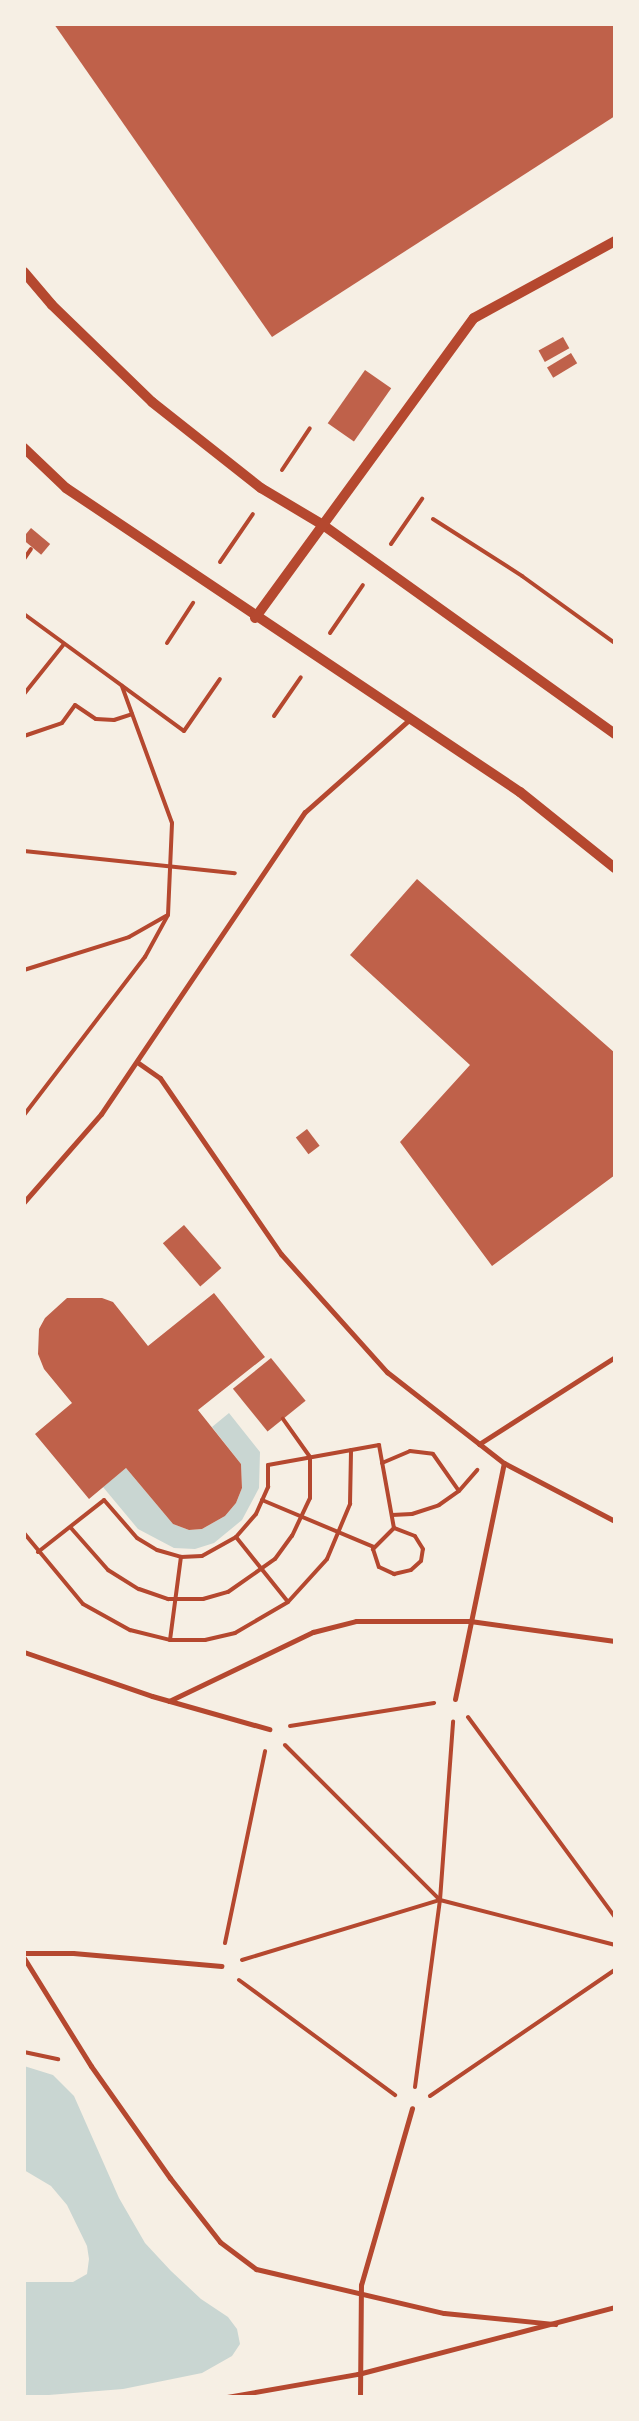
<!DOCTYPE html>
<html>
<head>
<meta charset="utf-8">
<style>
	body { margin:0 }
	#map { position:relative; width:639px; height:2421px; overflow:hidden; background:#f6efe4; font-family:Literata,serif }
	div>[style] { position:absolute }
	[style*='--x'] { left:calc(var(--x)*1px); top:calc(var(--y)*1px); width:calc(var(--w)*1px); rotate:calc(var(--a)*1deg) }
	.water>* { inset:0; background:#c9d6d2 }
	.building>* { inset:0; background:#bf614a; transform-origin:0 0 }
	.path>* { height:4px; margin:-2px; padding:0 2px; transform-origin:2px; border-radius:2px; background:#b5482f }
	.pedestrian>* { height:5px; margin:-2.5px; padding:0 2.5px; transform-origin:2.5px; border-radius:2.5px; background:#b5482f }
	.tertiary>* { height:10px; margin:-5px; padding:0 5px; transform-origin:5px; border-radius:5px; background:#b5482f }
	span { translate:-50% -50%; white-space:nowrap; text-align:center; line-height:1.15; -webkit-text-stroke:6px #f6efe4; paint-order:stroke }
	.frame { position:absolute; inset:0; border:26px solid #f6efe4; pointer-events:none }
</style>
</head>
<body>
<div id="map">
	<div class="water">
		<div style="clip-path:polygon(229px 1413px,260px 1452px,259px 1488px,242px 1520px,214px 1543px,195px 1549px,174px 1548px,138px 1529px,103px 1487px,126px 1468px,173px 1524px,189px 1530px,202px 1529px,225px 1516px,236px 1503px,242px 1488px,241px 1464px,212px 1427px)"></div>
		<div style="clip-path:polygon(24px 2066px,53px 2075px,74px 2096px,119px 2198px,145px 2243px,171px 2271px,201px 2299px,228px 2317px,237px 2329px,240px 2344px,232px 2356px,202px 2373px,123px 2389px,24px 2397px,24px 2282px,73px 2282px,87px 2274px,89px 2259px,87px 2246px,67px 2205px,51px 2186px,24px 2170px)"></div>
	</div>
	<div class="building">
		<div style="clip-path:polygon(54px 24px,615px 24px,615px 116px,272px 337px)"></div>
		<div style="left:563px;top:337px;width:13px;height:28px;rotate:61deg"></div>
		<div style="left:571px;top:353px;width:12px;height:28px;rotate:59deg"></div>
		<div style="left:365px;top:370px;width:32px;height:65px;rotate:35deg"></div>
		<div style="left:31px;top:528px;width:25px;height:14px;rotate:40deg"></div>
		<div style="clip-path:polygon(417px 879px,615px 1053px,615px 1175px,492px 1266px,400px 1142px,470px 1065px,350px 955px)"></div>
		<div style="left:307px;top:1129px;width:21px;height:14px;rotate:53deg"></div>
		<div style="left:184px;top:1225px;width:57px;height:28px;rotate:49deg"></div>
		<div style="clip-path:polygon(214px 1293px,265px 1357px,198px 1410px,241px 1464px,242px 1488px,236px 1503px,225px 1516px,202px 1529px,189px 1530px,173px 1524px,126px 1468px,89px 1499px,35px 1434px,72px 1403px,44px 1369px,38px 1354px,39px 1329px,45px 1318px,67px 1298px,102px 1298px,113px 1302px,148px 1346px)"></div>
		<div style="left:271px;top:1358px;width:55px;height:49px;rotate:51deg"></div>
	</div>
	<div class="path">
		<div style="--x:282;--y:470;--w:50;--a:-56.3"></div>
		<div style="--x:433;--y:519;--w:106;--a:32.6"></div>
		<div style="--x:522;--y:576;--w:115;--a:35.8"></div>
		<div style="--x:391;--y:544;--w:55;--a:-55.4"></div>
		<div style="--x:24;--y:559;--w:12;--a:-55"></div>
		<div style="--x:220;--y:562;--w:58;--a:-55.5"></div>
		<div style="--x:24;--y:614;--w:198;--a:36.2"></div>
		<div style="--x:184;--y:731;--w:63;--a:-55.3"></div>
		<div style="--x:330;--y:633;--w:58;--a:-55.5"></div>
		<div style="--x:167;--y:643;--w:48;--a:-57"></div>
		<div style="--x:24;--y:694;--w:64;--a:-51.3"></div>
		<div style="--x:274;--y:716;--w:47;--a:-55.3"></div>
		<div style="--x:24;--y:736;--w:40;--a:-18.9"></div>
		<div style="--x:62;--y:723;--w:22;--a:-54"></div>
		<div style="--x:75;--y:705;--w:25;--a:34"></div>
		<div style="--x:96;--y:719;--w:18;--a:3"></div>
		<div style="--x:114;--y:720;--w:19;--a:-18"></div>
		<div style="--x:24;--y:851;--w:212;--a:6"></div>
		<div style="--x:24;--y:970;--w:110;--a:-17.4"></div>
		<div style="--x:129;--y:937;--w:43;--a:-29.6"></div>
		<div style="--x:24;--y:1115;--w:199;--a:-52.6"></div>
		<div style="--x:145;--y:957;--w:48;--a:-61.3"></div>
		<div style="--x:168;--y:915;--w:92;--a:-87.5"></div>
		<div style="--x:172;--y:823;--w:146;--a:-110.1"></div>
		<div style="--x:382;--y:1463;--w:30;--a:-23"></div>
		<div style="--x:410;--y:1451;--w:23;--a:7"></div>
		<div style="--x:433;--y:1454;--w:45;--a:54.9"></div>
		<div style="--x:262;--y:1500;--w:121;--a:22.8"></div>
		<div style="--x:392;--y:1515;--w:20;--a:-3"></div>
		<div style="--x:412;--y:1514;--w:28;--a:-18"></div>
		<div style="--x:439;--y:1505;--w:24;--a:-35"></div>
		<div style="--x:459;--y:1491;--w:28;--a:-49"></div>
		<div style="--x:71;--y:1528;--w:56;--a:48.6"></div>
		<div style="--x:108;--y:1570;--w:36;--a:32"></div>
		<div style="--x:139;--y:1589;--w:31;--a:19"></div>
		<div style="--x:168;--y:1599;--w:35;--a:0"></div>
		<div style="--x:203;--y:1599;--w:26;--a:-16"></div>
		<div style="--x:228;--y:1592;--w:57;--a:-35.1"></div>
		<div style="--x:275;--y:1559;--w:29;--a:-54"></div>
		<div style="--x:292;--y:1536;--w:42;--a:-64.7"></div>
		<div style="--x:310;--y:1498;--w:41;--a:-90"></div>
		<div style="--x:310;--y:1457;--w:47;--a:-125.4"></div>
		<div style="--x:24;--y:1533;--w:92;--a:50.3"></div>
		<div style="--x:83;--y:1604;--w:54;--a:29"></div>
		<div style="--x:130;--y:1630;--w:41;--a:14"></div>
		<div style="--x:170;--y:1640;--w:35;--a:0"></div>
		<div style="--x:205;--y:1640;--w:31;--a:-13"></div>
		<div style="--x:235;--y:1633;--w:61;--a:-30.3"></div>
		<div style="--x:288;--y:1602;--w:58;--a:-47.8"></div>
		<div style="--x:327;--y:1559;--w:60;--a:-67.3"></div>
		<div style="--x:350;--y:1504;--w:54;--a:-88.9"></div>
		<div style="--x:236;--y:1537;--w:83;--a:51.3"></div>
		<div style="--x:38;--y:1552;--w:84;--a:-38.2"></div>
		<div style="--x:104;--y:1500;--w:50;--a:49"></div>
		<div style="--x:137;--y:1538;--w:23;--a:31"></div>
		<div style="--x:157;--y:1550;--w:25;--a:16"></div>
		<div style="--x:181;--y:1557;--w:21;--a:-3"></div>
		<div style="--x:202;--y:1556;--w:39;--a:-29"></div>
		<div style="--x:236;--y:1537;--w:30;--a:-49"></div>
		<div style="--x:256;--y:1514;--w:30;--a:-66"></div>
		<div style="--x:268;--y:1487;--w:22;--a:-90"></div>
		<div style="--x:268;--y:1465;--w:113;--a:-10.2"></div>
		<div style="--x:379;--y:1445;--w:84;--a:79.8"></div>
		<div style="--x:394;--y:1528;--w:30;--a:135"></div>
		<div style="--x:373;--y:1549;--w:19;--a:72"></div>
		<div style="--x:379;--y:1567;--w:17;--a:25"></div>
		<div style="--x:394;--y:1574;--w:17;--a:-13"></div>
		<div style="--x:411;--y:1570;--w:13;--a:-42"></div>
		<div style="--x:421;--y:1561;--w:12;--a:-81"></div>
		<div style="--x:423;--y:1549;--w:15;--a:-122"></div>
		<div style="--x:415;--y:1536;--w:22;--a:-159"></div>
		<div style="--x:170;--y:1640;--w:84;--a:-82.5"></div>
		<div style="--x:468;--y:1717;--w:248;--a:53.7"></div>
		<div style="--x:290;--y:1726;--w:146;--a:-9.1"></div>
		<div style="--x:285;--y:1745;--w:219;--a:45"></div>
		<div style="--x:440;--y:1900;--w:181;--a:14.4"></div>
		<div style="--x:225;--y:1943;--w:196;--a:-78.2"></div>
		<div style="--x:242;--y:1960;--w:207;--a:-16.9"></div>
		<div style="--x:239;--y:1980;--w:194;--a:36.4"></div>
		<div style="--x:24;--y:2052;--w:35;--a:12"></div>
		<div style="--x:415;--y:2087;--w:189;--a:-82.4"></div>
		<div style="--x:440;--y:1900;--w:179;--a:-85.8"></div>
		<div style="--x:430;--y:2096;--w:224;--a:-34.3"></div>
	</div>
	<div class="pedestrian">
		<div style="--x:137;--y:1062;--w:28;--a:35"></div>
		<div style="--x:160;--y:1078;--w:214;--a:55.5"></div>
		<div style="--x:281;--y:1254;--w:159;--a:48.1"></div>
		<div style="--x:387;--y:1372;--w:148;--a:37.9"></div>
		<div style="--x:504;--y:1463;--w:125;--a:27.6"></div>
		<div style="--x:24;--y:1202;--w:117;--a:-48.8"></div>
		<div style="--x:101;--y:1114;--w:364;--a:-56"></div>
		<div style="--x:305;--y:812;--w:140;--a:-41.5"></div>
		<div style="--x:479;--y:1444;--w:161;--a:-32.6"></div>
		<div style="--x:24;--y:1652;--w:135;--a:19"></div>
		<div style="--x:152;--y:1696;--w:122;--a:15.8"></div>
		<div style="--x:455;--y:1699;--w:241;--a:-78.3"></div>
		<div style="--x:169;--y:1701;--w:160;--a:-25.6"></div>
		<div style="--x:313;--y:1632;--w:44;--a:-14.3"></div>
		<div style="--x:356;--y:1621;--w:114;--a:0"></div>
		<div style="--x:470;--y:1621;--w:146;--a:7.9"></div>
		<div style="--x:24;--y:1953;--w:49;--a:0"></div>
		<div style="--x:73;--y:1953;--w:149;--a:5"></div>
		<div style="--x:24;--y:1958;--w:127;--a:58.2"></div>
		<div style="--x:91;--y:2066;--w:137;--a:54.8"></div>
		<div style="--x:170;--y:2178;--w:81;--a:52"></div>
		<div style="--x:220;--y:2242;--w:45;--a:36.9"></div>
		<div style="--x:256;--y:2269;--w:193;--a:13.2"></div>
		<div style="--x:444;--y:2313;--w:112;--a:5.7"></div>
		<div style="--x:227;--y:2397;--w:133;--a:-10"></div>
		<div style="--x:358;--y:2374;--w:266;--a:-14.6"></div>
		<div style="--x:360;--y:2397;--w:112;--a:-89.5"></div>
		<div style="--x:361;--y:2285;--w:184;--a:-73.9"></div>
	</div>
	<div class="tertiary">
		<div style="--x:24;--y:272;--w:43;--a:49.7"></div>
		<div style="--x:52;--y:305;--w:139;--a:44.1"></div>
		<div style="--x:152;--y:402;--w:139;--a:38.3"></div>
		<div style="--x:261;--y:488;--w:72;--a:30.8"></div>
		<div style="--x:323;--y:525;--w:359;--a:35.6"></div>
		<div style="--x:24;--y:448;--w:58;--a:43.6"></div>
		<div style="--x:66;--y:488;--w:546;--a:33.81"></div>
		<div style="--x:520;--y:792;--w:122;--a:38.7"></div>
		<div style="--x:255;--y:618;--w:371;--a:-53.9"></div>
		<div style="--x:474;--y:318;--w:161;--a:-28.6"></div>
	</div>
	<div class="frame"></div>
</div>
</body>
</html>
